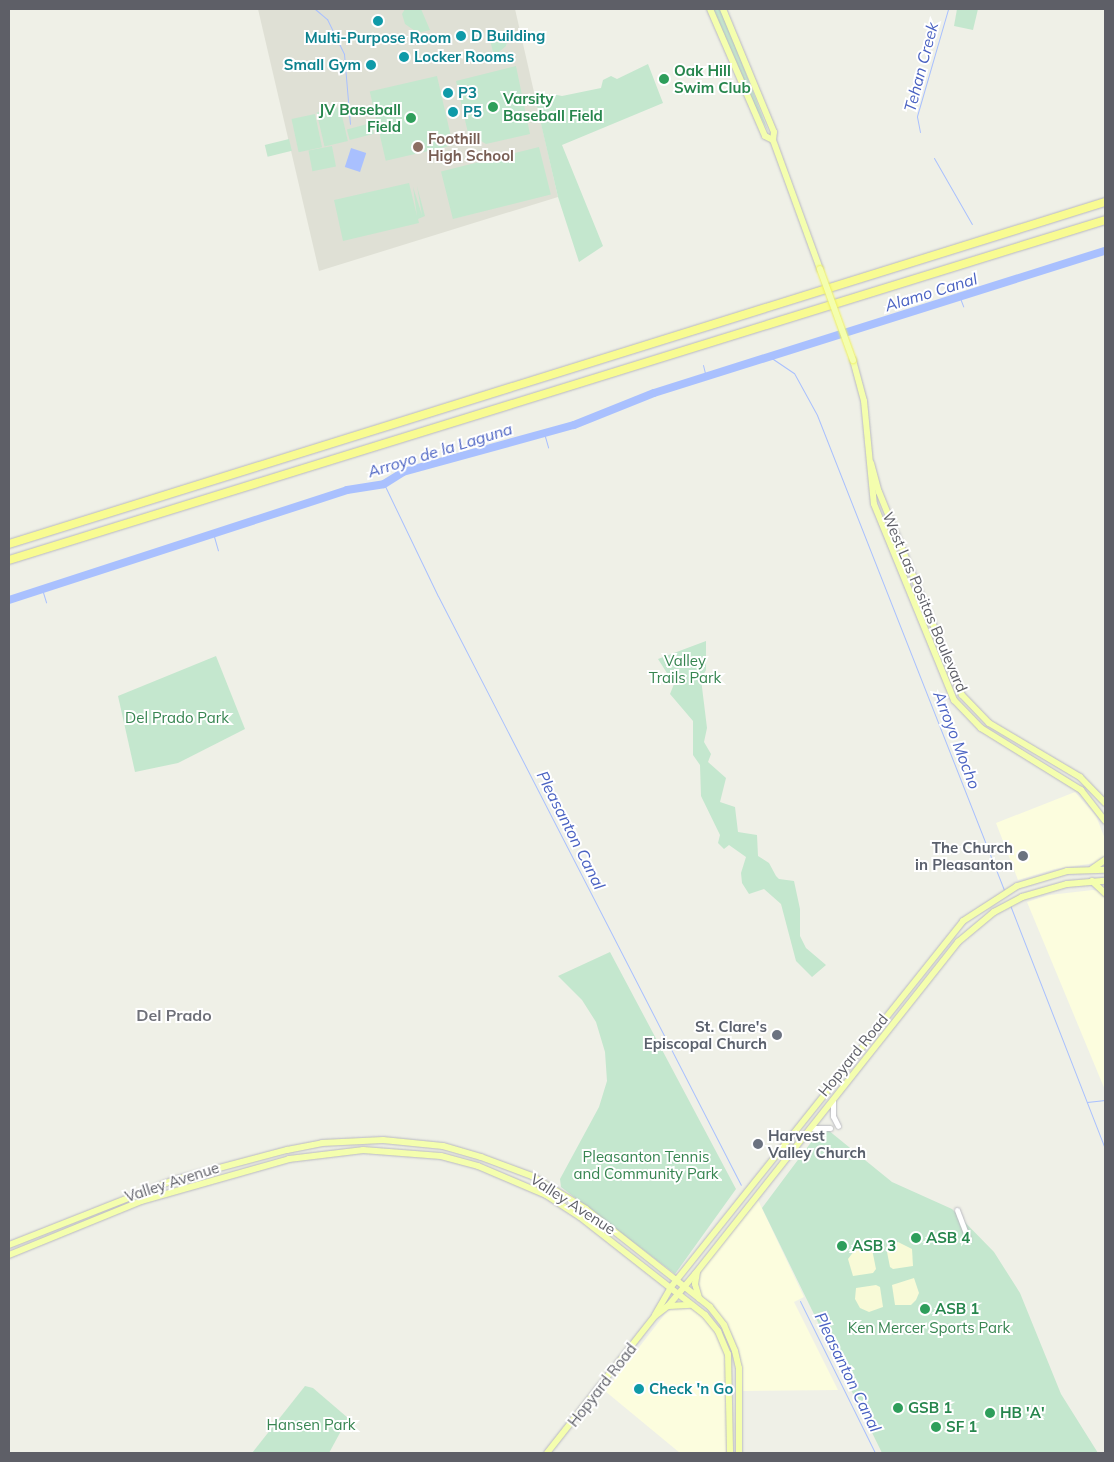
<!DOCTYPE html>
<html>
<head>
<meta charset="utf-8">
<style>
	body { margin:0 }
	#map { position:relative; width:1114px; height:1462px; overflow:hidden; background:#eff0e7; font-family:Mulish,sans-serif }
	div>[style] { position:absolute }
	[style*='--x'] { left:calc(var(--x)*1px); top:calc(var(--y)*1px); width:calc(var(--w)*1px); rotate:calc(var(--a)*1deg) }
	.commercial>* { inset:0; background:#fcfdde }
	.education>* { inset:0; background:#dfe0d5 }
	.green>* { inset:0; background:#c4e7ce; transform-origin:0 0 }
	.sand>* { inset:0; background:#f8fad7 }
	.water>* { inset:0; background:#a9c0fe; transform-origin:0 0 }
	.stream>* { height:1px; margin:-0.5px; padding:0 0.5px; transform-origin:0.5px; border-radius:0.5px; background:#a9c0fe }
	.river>* { height:8px; margin:-4px; padding:0 4px; transform-origin:4px; border-radius:4px; background:#a9c0fe }
	.roads { filter:drop-shadow(0 0 1px #b9b9c0) drop-shadow(0 0 1px #b9b9c0) }
	.minor>* { height:5px; margin:-2.5px; padding:0 2.5px; transform-origin:2.5px; border-radius:2.5px; background:#fff }
	.major>* { height:6px; margin:-3px; padding:0 3px; transform-origin:3px; border-radius:3px; background:#f4feae }
	.highway>* { height:8px; margin:-4px; padding:0 4px; transform-origin:4px; border-radius:4px; background:#f8fb92 }
	.bridges { filter:drop-shadow(0 0 1px #eff060) drop-shadow(0 0 1px #eff060) }
	.major-bridge>* { height:6px; margin:-3px; padding:0 3px; transform-origin:3px; border-radius:3px; background:#f4feae }
	.dots>* { width:14px; height:14px; translate:-50% -50%; box-sizing:border-box; border:2px solid #fff; border-radius:50% }
	span { translate:-50% -50%; white-space:nowrap; text-align:center; line-height:1.15; -webkit-text-stroke:4px #fff; paint-order:stroke }
	.culture-label { font-size:15px; color:#0d838f; font-weight:700 }
	.left { translate:0 -50%; text-align:left }
	.right { translate:-100% -50%; text-align:right }
	.leisure-label { font-size:15px; color:#27864d; font-weight:700 }
	.education-label { font-size:15px; color:#785e54; font-weight:700 }
	.street-label { font-size:15px; color:#5e5f67 }
	.park-label { font-size:15px; color:#378551 }
	.worship-label { font-size:15px; color:#5b616d; font-weight:700 }
	.water-label { font-size:16px; color:#4a62c2; font-style:italic }
	.neighbourhood-label { font-size:16px; color:#6f7179; font-weight:700 }
	.frame { position:absolute; inset:0; border:10px solid #5e5f67; pointer-events:none }
</style>
</head>
<body>
<div id="map">
	<div class="commercial">
		<div style="clip-path:polygon(1075px 792px,1096px 816px,1105px 839px,1105px 858px,1095px 863px,1055px 869px,1018px 880px,996px 823px)"></div>
		<div style="clip-path:polygon(1093px 890px,1100px 891px,1105px 898px,1105px 1090px,1027px 902px,1049px 895px)"></div>
		<div style="clip-path:polygon(758px 1200px,804px 1297px,794px 1302px,838px 1390px,743px 1391px,740px 1354px,734px 1338px,726px 1323px,687px 1286px)"></div>
		<div style="clip-path:polygon(679px 1296px,703px 1316px,718px 1336px,726px 1357px,728px 1453px,680px 1453px,605px 1391px)"></div>
	</div>
	<div class="education">
		<div style="clip-path:polygon(258px 9px,515px 9px,558px 197px,319px 271px)"></div>
	</div>
	<div class="green">
		<div style="clip-path:polygon(405px 9px,421px 9px,430px 30px,418px 33px,405px 24px,402px 14px)"></div>
		<div style="clip-path:polygon(712px 9px,721px 9px,769px 133px,756px 108px)"></div>
		<div style="clip-path:polygon(957px 9px,978px 9px,973px 30px,954px 26px)"></div>
		<div style="clip-path:polygon(509px 32px,506px 46px,494px 56px,489px 36px)"></div>
		<div style="clip-path:polygon(648px 64px,663px 103px,562px 145px,603px 246px,579px 262px,558px 197px,535px 98px,552px 94px,562px 96px,601px 88px,603px 80px,611px 76px,617px 79px)"></div>
		<div style="clip-path:polygon(516px 66px,530px 134px,486px 144px,468px 133px,456px 81px)"></div>
		<div style="left:437px;top:76px;width:71px;height:69px;rotate:77deg"></div>
		<div style="left:340px;top:107px;width:35px;height:24px;rotate:77deg"></div>
		<div style="left:315px;top:114px;width:34px;height:24px;rotate:78deg"></div>
		<div style="left:371px;top:123px;width:11px;height:25px;rotate:75deg"></div>
		<div style="left:289px;top:139px;width:12px;height:25px;rotate:76deg"></div>
		<div style="left:332px;top:146px;width:21px;height:24px;rotate:79deg"></div>
		<div style="left:539px;top:147px;width:49px;height:101px;rotate:76deg"></div>
		<div style="clip-path:polygon(409px 183px,417px 216px,413px 187px,422px 215px,417px 186px,425px 216px,418px 219px,419px 223px,343px 241px,334px 200px)"></div>
		<div style="clip-path:polygon(706px 641px,706px 670px,701px 679px,707px 728px,704px 742px,711px 754px,708px 762px,726px 778px,720px 802px,735px 807px,738px 832px,757px 835px,758px 856px,769px 863px,776px 876px,779px 879px,794px 881px,800px 909px,800px 936px,806px 948px,826px 965px,812px 977px,796px 961px,781px 904px,764px 889px,749px 894px,742px 883px,741px 873px,746px 857px,729px 845px,724px 849px,718px 843px,720px 835px,701px 796px,700px 765px,693px 755px,693px 721px,670px 694px,674px 684px,658px 659px)"></div>
		<div style="clip-path:polygon(216px 656px,245px 729px,178px 763px,135px 772px,118px 696px)"></div>
		<div style="clip-path:polygon(610px 952px,736px 1189px,675px 1274px,561px 1187px,560px 1179px,599px 1107px,607px 1081px,605px 1052px,596px 1022px,582px 1000px,558px 976px)"></div>
		<div style="clip-path:polygon(828px 1130px,892px 1182px,952px 1209px,994px 1252px,1020px 1293px,1061px 1394px,1098px 1453px,882px 1453px,762px 1208px,818px 1133px)"></div>
		<div style="clip-path:polygon(305px 1386px,313px 1388px,348px 1418px,329px 1453px,252px 1453px)"></div>
	</div>
	<div class="sand">
		<div style="clip-path:polygon(898px 1242px,912px 1249px,913px 1266px,893px 1269px,890px 1267px,886px 1247px)"></div>
		<div style="clip-path:polygon(861px 1248px,872px 1249px,876px 1269px,873px 1273px,853px 1276px,848px 1259px,854px 1251px)"></div>
		<div style="clip-path:polygon(914px 1278px,919px 1293px,916px 1300px,911px 1305px,895px 1305px,892px 1285px)"></div>
		<div style="clip-path:polygon(876px 1285px,880px 1287px,883px 1307px,869px 1312px,860px 1308px,855px 1299px,856px 1288px)"></div>
	</div>
	<div class="water">
		<div style="left:351px;top:148px;width:16px;height:20px;rotate:18deg"></div>
	</div>
	<div class="stream">
		<div style="--x:315;--y:9;--w:16;--a:40"></div>
		<div style="--x:327;--y:19;--w:39;--a:64"></div>
		<div style="--x:344;--y:54;--w:70;--a:85.1"></div>
		<div style="--x:920;--y:132;--w:16;--a:-101"></div>
		<div style="--x:917;--y:116;--w:111;--a:-73.8"></div>
		<div style="--x:934;--y:158;--w:76;--a:60.1"></div>
		<div style="--x:960;--y:298;--w:9;--a:69"></div>
		<div style="--x:764;--y:359;--w:9;--a:0"></div>
		<div style="--x:773;--y:359;--w:25;--a:34"></div>
		<div style="--x:794;--y:373;--w:48;--a:61.3"></div>
		<div style="--x:817;--y:415;--w:510;--a:68.51"></div>
		<div style="--x:703;--y:365;--w:12;--a:76"></div>
		<div style="--x:544;--y:433;--w:15;--a:74"></div>
		<div style="--x:384;--y:484;--w:124;--a:64.3"></div>
		<div style="--x:438;--y:596;--w:662;--a:62.78"></div>
		<div style="--x:213;--y:533;--w:18;--a:74"></div>
		<div style="--x:42;--y:589;--w:14;--a:73"></div>
		<div style="--x:1010;--y:905;--w:262;--a:68.7"></div>
		<div style="--x:1087;--y:1102;--w:18;--a:-6"></div>
		<div style="--x:800;--y:1301;--w:169;--a:63.7"></div>
	</div>
	<div class="river">
		<div style="--x:9;--y:600;--w:355;--a:-18"></div>
		<div style="--x:347;--y:490;--w:37;--a:-9"></div>
		<div style="--x:384;--y:484;--w:22;--a:-32"></div>
		<div style="--x:403;--y:472;--w:177;--a:-15.4"></div>
		<div style="--x:574;--y:425;--w:86;--a:-21.8"></div>
		<div style="--x:654;--y:393;--w:473;--a:-17.5"></div>
	</div>
	<div class="roads">
		<div class="minor">
			<div style="--x:833;--y:1100;--w:16;--a:90"></div>
			<div style="--x:833;--y:1116;--w:11;--a:63"></div>
			<div style="--x:810;--y:1128;--w:20;--a:0"></div>
			<div style="--x:957;--y:1210;--w:30;--a:69"></div>
		</div>
		<div class="major">
			<div style="--x:710;--y:9;--w:138;--a:66.6"></div>
			<div style="--x:765;--y:136;--w:9;--a:27"></div>
			<div style="--x:723;--y:9;--w:133;--a:67.5"></div>
			<div style="--x:774;--y:132;--w:8;--a:97"></div>
			<div style="--x:773;--y:140;--w:137;--a:70"></div>
			<div style="--x:853;--y:360;--w:42;--a:75"></div>
			<div style="--x:864;--y:401;--w:103;--a:84.5"></div>
			<div style="--x:874;--y:504;--w:212;--a:67.8"></div>
			<div style="--x:954;--y:700;--w:39;--a:46"></div>
			<div style="--x:981;--y:728;--w:118;--a:31.8"></div>
			<div style="--x:1081;--y:790;--w:39;--a:52"></div>
			<div style="--x:871;--y:463;--w:30;--a:75"></div>
			<div style="--x:879;--y:492;--w:219;--a:67.8"></div>
			<div style="--x:962;--y:695;--w:39;--a:46"></div>
			<div style="--x:989;--y:723;--w:106;--a:30.7"></div>
			<div style="--x:1080;--y:777;--w:36;--a:46"></div>
			<div style="--x:1092;--y:869;--w:16;--a:-35"></div>
			<div style="--x:1092;--y:881;--w:18;--a:43"></div>
			<div style="--x:9;--y:1245;--w:177;--a:-21.5"></div>
			<div style="--x:174;--y:1180;--w:117;--a:-14.9"></div>
			<div style="--x:287;--y:1150;--w:36;--a:-11"></div>
			<div style="--x:322;--y:1143;--w:61;--a:-2.8"></div>
			<div style="--x:383;--y:1140;--w:60;--a:5.7"></div>
			<div style="--x:443;--y:1146;--w:40;--a:16"></div>
			<div style="--x:481;--y:1157;--w:54;--a:20.4"></div>
			<div style="--x:532;--y:1176;--w:63;--a:31.4"></div>
			<div style="--x:586;--y:1209;--w:158;--a:38.3"></div>
			<div style="--x:710;--y:1307;--w:23;--a:52"></div>
			<div style="--x:724;--y:1325;--w:28;--a:67"></div>
			<div style="--x:735;--y:1351;--w:17;--a:77"></div>
			<div style="--x:739;--y:1368;--w:85;--a:90"></div>
			<div style="--x:9;--y:1255;--w:143;--a:-22.2"></div>
			<div style="--x:141;--y:1201;--w:154;--a:-15.8"></div>
			<div style="--x:289;--y:1159;--w:75;--a:-6.9"></div>
			<div style="--x:363;--y:1150;--w:78;--a:4.4"></div>
			<div style="--x:441;--y:1156;--w:38;--a:15"></div>
			<div style="--x:478;--y:1166;--w:74;--a:23.1"></div>
			<div style="--x:546;--y:1195;--w:40;--a:32.9"></div>
			<div style="--x:580;--y:1217;--w:159;--a:38.1"></div>
			<div style="--x:705;--y:1315;--w:21;--a:51"></div>
			<div style="--x:718;--y:1331;--w:25;--a:67"></div>
			<div style="--x:728;--y:1354;--w:99;--a:88.8"></div>
			<div style="--x:697;--y:1272;--w:12;--a:99"></div>
			<div style="--x:695;--y:1284;--w:15;--a:74"></div>
			<div style="--x:669;--y:1306;--w:22;--a:-3"></div>
			<div style="--x:655;--y:1315;--w:32;--a:-60"></div>
			<div style="--x:671;--y:1287;--w:468;--a:-51.4"></div>
			<div style="--x:963;--y:921;--w:64;--a:-32.9"></div>
			<div style="--x:1017;--y:886;--w:52;--a:-16.7"></div>
			<div style="--x:1067;--y:871;--w:38;--a:-2"></div>
			<div style="--x:547;--y:1453;--w:174;--a:-51.8"></div>
			<div style="--x:655;--y:1316;--w:16;--a:-38"></div>
			<div style="--x:668;--y:1306;--w:42;--a:-49.8"></div>
			<div style="--x:695;--y:1274;--w:424;--a:-51.6"></div>
			<div style="--x:958;--y:942;--w:47;--a:-39.8"></div>
			<div style="--x:994;--y:912;--w:32;--a:-28"></div>
			<div style="--x:1022;--y:897;--w:47;--a:-16.1"></div>
			<div style="--x:1067;--y:884;--w:38;--a:-5"></div>
		</div>
		<div class="highway">
			<div style="--x:9;--y:544;--w:1148;--a:-17.33"></div>
			<div style="--x:9;--y:560;--w:1148;--a:-17.23"></div>
		</div>
	</div>
	<div class="bridges">
		<div class="major-bridge">
			<div style="--x:820;--y:269;--w:97;--a:70.1"></div>
		</div>
	</div>
	<div class="dots">
		<div style="left:378px;top:21px;background:#0f9aa8"></div>
		<div style="left:461px;top:36px;background:#0f9aa8"></div>
		<div style="left:404px;top:57px;background:#0f9aa8"></div>
		<div style="left:371px;top:65px;background:#0f9aa8"></div>
		<div style="left:664px;top:79px;background:#2e9e5b"></div>
		<div style="left:448px;top:93px;background:#0f9aa8"></div>
		<div style="left:493px;top:107px;background:#2e9e5b"></div>
		<div style="left:453px;top:112px;background:#0f9aa8"></div>
		<div style="left:411px;top:118px;background:#2e9e5b"></div>
		<div style="left:418px;top:147px;background:#8d6e63"></div>
		<div style="left:1023px;top:856px;background:#6b7280"></div>
		<div style="left:777px;top:1035px;background:#6b7280"></div>
		<div style="left:758px;top:1144px;background:#6b7280"></div>
		<div style="left:916px;top:1238px;background:#2e9e5b"></div>
		<div style="left:842px;top:1246px;background:#2e9e5b"></div>
		<div style="left:925px;top:1309px;background:#2e9e5b"></div>
		<div style="left:639px;top:1389px;background:#0f9aa8"></div>
		<div style="left:898px;top:1408px;background:#2e9e5b"></div>
		<div style="left:990px;top:1413px;background:#2e9e5b"></div>
		<div style="left:936px;top:1427px;background:#2e9e5b"></div>
	</div>
	<div class="culture-label">
		<span class="left" style="left:471px;top:36px">D Building</span>
		<span style="left:378px;top:38px">Multi-Purpose Room</span>
		<span class="left" style="left:414px;top:57px">Locker Rooms</span>
		<span class="right" style="left:361px;top:65px">Small Gym</span>
		<span class="left" style="left:458px;top:93px">P3</span>
		<span class="left" style="left:463px;top:112px">P5</span>
		<span class="left" style="left:649px;top:1389px">Check 'n Go</span>
	</div>
	<div class="leisure-label">
		<span class="left" style="left:674px;top:79px">Oak Hill<br>Swim Club</span>
		<span class="left" style="left:503px;top:107px">Varsity<br>Baseball Field</span>
		<span class="right" style="left:401px;top:118px">JV Baseball<br>Field</span>
		<span class="left" style="left:926px;top:1238px">ASB 4</span>
		<span class="left" style="left:852px;top:1246px">ASB 3</span>
		<span class="left" style="left:935px;top:1309px">ASB 1</span>
		<span class="left" style="left:908px;top:1408px">GSB 1</span>
		<span class="left" style="left:1000px;top:1413px">HB 'A'</span>
		<span class="left" style="left:946px;top:1427px">SF 1</span>
	</div>
	<div class="education-label">
		<span class="left" style="left:428px;top:147px">Foothill<br>High School</span>
	</div>
	<div class="street-label">
		<span style="left:925px;top:602px;rotate:67deg">West Las Positas Boulevard</span>
		<span style="left:853px;top:1055px;rotate:-51deg">Hopyard Road</span>
		<span style="left:172px;top:1182px;rotate:-18deg">Valley Avenue</span>
		<span style="left:573px;top:1204px;rotate:33deg">Valley Avenue</span>
		<span style="left:602px;top:1385px;rotate:-52deg">Hopyard Road</span>
	</div>
	<div class="park-label">
		<span style="left:685px;top:669px">Valley<br>Trails Park</span>
		<span style="left:177px;top:718px">Del Prado Park</span>
		<span style="left:646px;top:1165px">Pleasanton Tennis<br>and Community Park</span>
		<span style="left:929px;top:1328px">Ken Mercer Sports Park</span>
		<span style="left:311px;top:1425px">Hansen Park</span>
	</div>
	<div class="worship-label">
		<span class="right" style="left:1013px;top:856px">The Church<br>in Pleasanton</span>
		<span class="right" style="left:767px;top:1035px">St. Clare's<br>Episcopal Church</span>
		<span class="left" style="left:768px;top:1144px">Harvest<br>Valley Church</span>
	</div>
	<div class="water-label">
		<span style="left:921px;top:67px;rotate:-75deg">Tehan Creek</span>
		<span style="left:931px;top:292px;rotate:-17deg">Alamo Canal</span>
		<span style="left:440px;top:450px;rotate:-17deg">Arroyo de la Laguna</span>
		<span style="left:957px;top:740px;rotate:69deg">Arroyo Mocho</span>
		<span style="left:571px;top:830px;rotate:63deg">Pleasanton Canal</span>
		<span style="left:848px;top:1372px;rotate:64deg">Pleasanton Canal</span>
	</div>
	<div class="neighbourhood-label">
		<span style="left:174px;top:1015px">Del Prado</span>
	</div>
	<div class="frame"></div>
</div>
</body>
</html>
